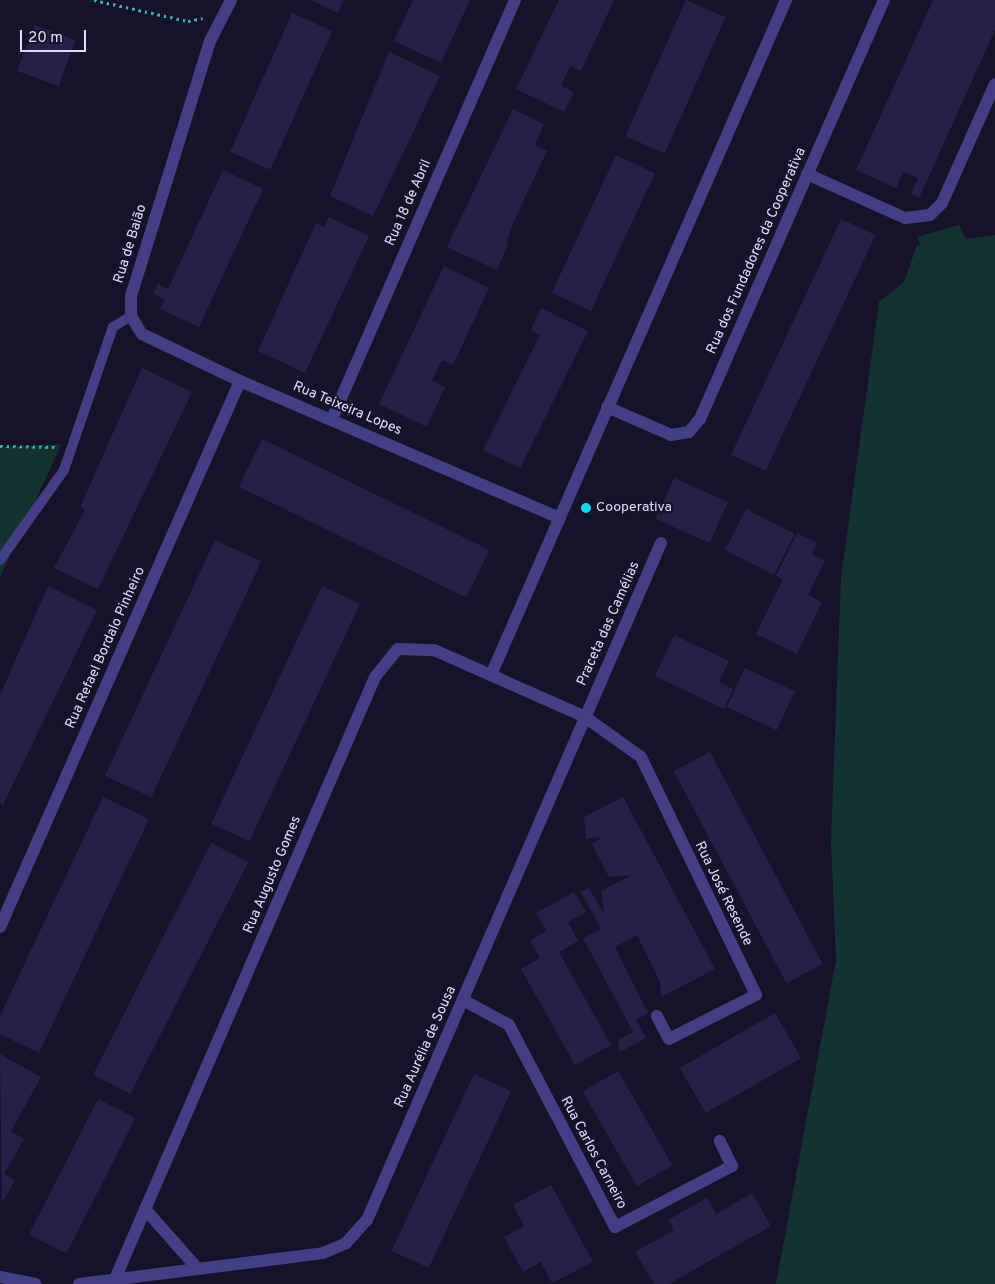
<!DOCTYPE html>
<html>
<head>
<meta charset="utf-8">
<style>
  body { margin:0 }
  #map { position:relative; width:995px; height:1284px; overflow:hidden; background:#161229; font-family:Overpass,sans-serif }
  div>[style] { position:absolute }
  .green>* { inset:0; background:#153232 }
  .building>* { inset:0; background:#281f49; transform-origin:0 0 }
  .path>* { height:3px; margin-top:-1.5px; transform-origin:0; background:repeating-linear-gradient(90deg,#37b5b1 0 2.5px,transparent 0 6.5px) }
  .service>* { height:10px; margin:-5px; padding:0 5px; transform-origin:5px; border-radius:5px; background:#443f85 }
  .minor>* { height:12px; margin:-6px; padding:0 6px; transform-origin:6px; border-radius:6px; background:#443f85 }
  .dots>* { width:14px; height:14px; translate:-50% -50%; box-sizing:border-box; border:2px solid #161229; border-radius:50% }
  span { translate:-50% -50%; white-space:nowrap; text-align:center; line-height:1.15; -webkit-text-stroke:4.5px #161229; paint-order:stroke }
  .street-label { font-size:14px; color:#e0dbfd }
  .poi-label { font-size:14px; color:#e0dbfd }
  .left { translate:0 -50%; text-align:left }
  .scale { position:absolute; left:20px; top:30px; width:66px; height:22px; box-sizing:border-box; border:2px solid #e0dbfd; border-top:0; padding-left:6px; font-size:15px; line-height:18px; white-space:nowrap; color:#e0dbfd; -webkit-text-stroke:4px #161229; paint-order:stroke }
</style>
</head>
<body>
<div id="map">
  <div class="green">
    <i style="clip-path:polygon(959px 225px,966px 239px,995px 235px,995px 1284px,776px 1284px,836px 960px,831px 841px,841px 578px,879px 302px,904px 282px,917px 245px,921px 245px,917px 237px)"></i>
    <i style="clip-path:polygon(60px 444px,58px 452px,0 577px,0 447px)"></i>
  </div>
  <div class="building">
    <i style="clip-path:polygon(311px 0,344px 0,338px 13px)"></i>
    <i style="clip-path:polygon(413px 0,470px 0,441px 63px,394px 41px)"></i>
    <i style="clip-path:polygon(559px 0,614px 0,581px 71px,570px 66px,561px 86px,574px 92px,564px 112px,516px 89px)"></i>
    <i style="left:686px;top:0;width:43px;height:149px;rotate:24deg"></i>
    <i style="clip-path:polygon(933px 0,995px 0,995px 30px,919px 198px,911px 194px,918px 178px,903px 172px,896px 188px,856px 170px)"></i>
    <i style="left:292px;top:13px;width:44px;height:152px;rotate:24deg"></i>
    <i style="left:34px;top:25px;width:44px;height:49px;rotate:20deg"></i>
    <i style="clip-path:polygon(389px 52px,440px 76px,373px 216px,330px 196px)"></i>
    <i style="clip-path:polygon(513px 109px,544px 124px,535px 145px,547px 151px,514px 221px,506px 243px,508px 245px,497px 270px,447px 247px)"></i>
    <i style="left:616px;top:155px;width:43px;height:152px;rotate:25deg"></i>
    <i style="clip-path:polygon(223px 170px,263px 189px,199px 327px,160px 309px,165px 299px,153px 294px,158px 284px,168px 289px)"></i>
    <i style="clip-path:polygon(329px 217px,369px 236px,305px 373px,258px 351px,316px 223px,324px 227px)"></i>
    <i style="left:841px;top:219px;width:38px;height:260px;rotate:25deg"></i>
    <i style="clip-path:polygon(444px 266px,489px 288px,453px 365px,442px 360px,432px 380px,445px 387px,427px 427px,379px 404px)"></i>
    <i style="clip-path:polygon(541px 308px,588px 331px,520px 468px,483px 450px,540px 335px,531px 330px)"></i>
    <i style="clip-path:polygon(142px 368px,192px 392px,98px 589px,54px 568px,85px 510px,80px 507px)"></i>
    <i style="left:262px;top:439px;width:253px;height:53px;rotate:26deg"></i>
    <i style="left:674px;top:478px;width:59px;height:45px;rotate:24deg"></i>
    <i style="left:746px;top:509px;width:55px;height:46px;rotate:27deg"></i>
    <i style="clip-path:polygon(797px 533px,817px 543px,812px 554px,825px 561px,808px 595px,822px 602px,797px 654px,756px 634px,783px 579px,776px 576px)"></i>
    <i style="left:215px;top:540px;width:51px;height:260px;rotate:25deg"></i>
    <i style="clip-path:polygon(48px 586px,97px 610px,3px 805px,0 803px,0 695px)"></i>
    <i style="left:322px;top:586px;width:42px;height:262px;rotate:25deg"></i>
    <i style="clip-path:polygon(674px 635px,729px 661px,719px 682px,733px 689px,724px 709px,655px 676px)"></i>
    <i style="left:745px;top:668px;width:55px;height:43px;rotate:25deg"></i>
    <i style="left:710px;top:752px;width:240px;height:41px;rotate:62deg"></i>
    <i style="clip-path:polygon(103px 797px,149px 819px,39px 1053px,0 1034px,0 1016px)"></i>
    <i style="clip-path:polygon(623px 797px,715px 969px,661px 997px,660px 982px,637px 935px,615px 947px,648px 1013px,636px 1020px,646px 1038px,620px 1052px,618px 1040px,633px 1032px,583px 938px,601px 929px,581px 892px,589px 888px,604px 914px,601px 891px,632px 875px,609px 877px,592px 844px,603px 837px,586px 839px,584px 817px)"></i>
    <i style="left:211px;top:843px;width:42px;height:260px;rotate:27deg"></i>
    <i style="clip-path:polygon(574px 892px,586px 912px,568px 922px,578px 941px,559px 952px,611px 1045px,575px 1065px,521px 969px,540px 958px,530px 941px,546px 931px,536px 913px)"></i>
    <i style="left:775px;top:1013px;width:52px;height:110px;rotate:60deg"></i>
    <i style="clip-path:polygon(0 1054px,41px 1077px,11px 1131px,24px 1139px,4px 1174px,15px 1180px,2px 1203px)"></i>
    <i style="left:618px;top:1071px;width:109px;height:41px;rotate:60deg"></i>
    <i style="left:474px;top:1074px;width:41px;height:195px;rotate:25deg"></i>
    <i style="left:98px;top:1099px;width:42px;height:152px;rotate:27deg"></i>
    <i style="clip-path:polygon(551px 1185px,593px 1262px,552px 1283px,541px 1262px,523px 1272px,504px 1237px,524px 1226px,513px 1205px)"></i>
    <i style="clip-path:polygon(752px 1193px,771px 1226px,669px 1284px,654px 1284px,635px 1252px,674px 1230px,668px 1220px,707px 1198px,716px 1214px)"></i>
  </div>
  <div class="path">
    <i style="left:94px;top:0;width:96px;rotate:12.6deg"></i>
    <i style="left:188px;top:21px;width:15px;rotate:-11deg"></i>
    <i style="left:0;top:446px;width:56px;rotate:1deg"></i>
  </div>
  <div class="service">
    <i style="left:0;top:560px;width:110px;rotate:-54.6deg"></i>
    <i style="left:64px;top:470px;width:151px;rotate:-71.1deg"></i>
    <i style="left:113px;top:327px;width:21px;rotate:-31deg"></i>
  </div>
  <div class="minor">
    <i style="left:231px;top:0;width:46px;rotate:117.1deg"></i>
    <i style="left:210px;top:41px;width:267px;rotate:107.2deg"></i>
    <i style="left:131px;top:296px;width:20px;rotate:90deg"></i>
    <i style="left:131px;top:316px;width:21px;rotate:59deg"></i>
    <i style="left:142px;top:334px;width:109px;rotate:25.6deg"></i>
    <i style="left:240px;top:381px;width:348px;rotate:23.2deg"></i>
    <i style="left:807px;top:174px;width:107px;rotate:24.2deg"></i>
    <i style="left:905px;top:218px;width:25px;rotate:-7deg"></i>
    <i style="left:930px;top:215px;width:17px;rotate:-45deg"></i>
    <i style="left:942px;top:203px;width:130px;rotate:-66deg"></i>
    <i style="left:607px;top:407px;width:70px;rotate:23.6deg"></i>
    <i style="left:671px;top:435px;width:18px;rotate:-9deg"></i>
    <i style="left:689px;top:432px;width:17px;rotate:-50deg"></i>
    <i style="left:700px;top:419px;width:458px;rotate:-66.3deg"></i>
    <i style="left:332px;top:419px;width:457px;rotate:-66.4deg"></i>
    <i style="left:491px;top:675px;width:737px;rotate:-66.39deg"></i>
    <i style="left:0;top:927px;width:596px;rotate:-66.27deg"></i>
    <i style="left:463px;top:1000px;width:52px;rotate:28.5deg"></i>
    <i style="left:509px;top:1025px;width:228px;rotate:62.3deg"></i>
    <i style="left:615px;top:1227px;width:132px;rotate:-27.5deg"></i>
    <i style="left:732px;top:1166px;width:28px;rotate:-116deg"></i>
    <i style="left:145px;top:1209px;width:79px;rotate:48.6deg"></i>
    <i style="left:0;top:1277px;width:36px;rotate:11deg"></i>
    <i style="left:115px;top:1279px;width:656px;rotate:-66.64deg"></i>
    <i style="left:375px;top:677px;width:36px;rotate:-51deg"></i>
    <i style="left:398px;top:649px;width:36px;rotate:2deg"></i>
    <i style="left:434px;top:650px;width:165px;rotate:23.9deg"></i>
    <i style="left:585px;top:717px;width:69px;rotate:35.5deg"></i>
    <i style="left:641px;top:757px;width:264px;rotate:64.2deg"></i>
    <i style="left:756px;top:995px;width:97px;rotate:153.2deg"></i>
    <i style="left:669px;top:1039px;width:26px;rotate:-118deg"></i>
    <i style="left:79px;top:1284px;width:246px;rotate:-7.2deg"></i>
    <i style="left:323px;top:1253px;width:25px;rotate:-23deg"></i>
    <i style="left:346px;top:1243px;width:31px;rotate:-48deg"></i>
    <i style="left:367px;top:1220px;width:738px;rotate:-66.53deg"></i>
  </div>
  <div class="dots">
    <i style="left:586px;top:508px;background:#12d6f3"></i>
  </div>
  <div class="street-label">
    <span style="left:409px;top:203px;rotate:-66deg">Rua 18 de Abril</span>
    <span style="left:131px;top:244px;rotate:-73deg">Rua de Baião</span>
    <span style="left:757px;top:251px;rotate:-66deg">Rua dos Fundadores da Cooperativa</span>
    <span style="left:347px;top:409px;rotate:23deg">Rua Teixeira Lopes</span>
    <span style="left:609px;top:624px;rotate:-66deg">Praceta das Camélias</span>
    <span style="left:106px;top:648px;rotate:-66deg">Rua Refael Bordalo Pinheiro</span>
    <span style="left:273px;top:875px;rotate:-67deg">Rua Augusto Gomes</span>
    <span style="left:723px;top:894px;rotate:64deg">Rua José Resende</span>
    <span style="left:426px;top:1047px;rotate:-66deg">Rua Aurélia de Sousa</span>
    <span style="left:593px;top:1153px;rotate:62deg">Rua Carlos Carneiro</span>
  </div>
  <div class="poi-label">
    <span class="left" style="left:596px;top:508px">Cooperativa</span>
  </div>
  <div class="scale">20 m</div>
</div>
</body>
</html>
